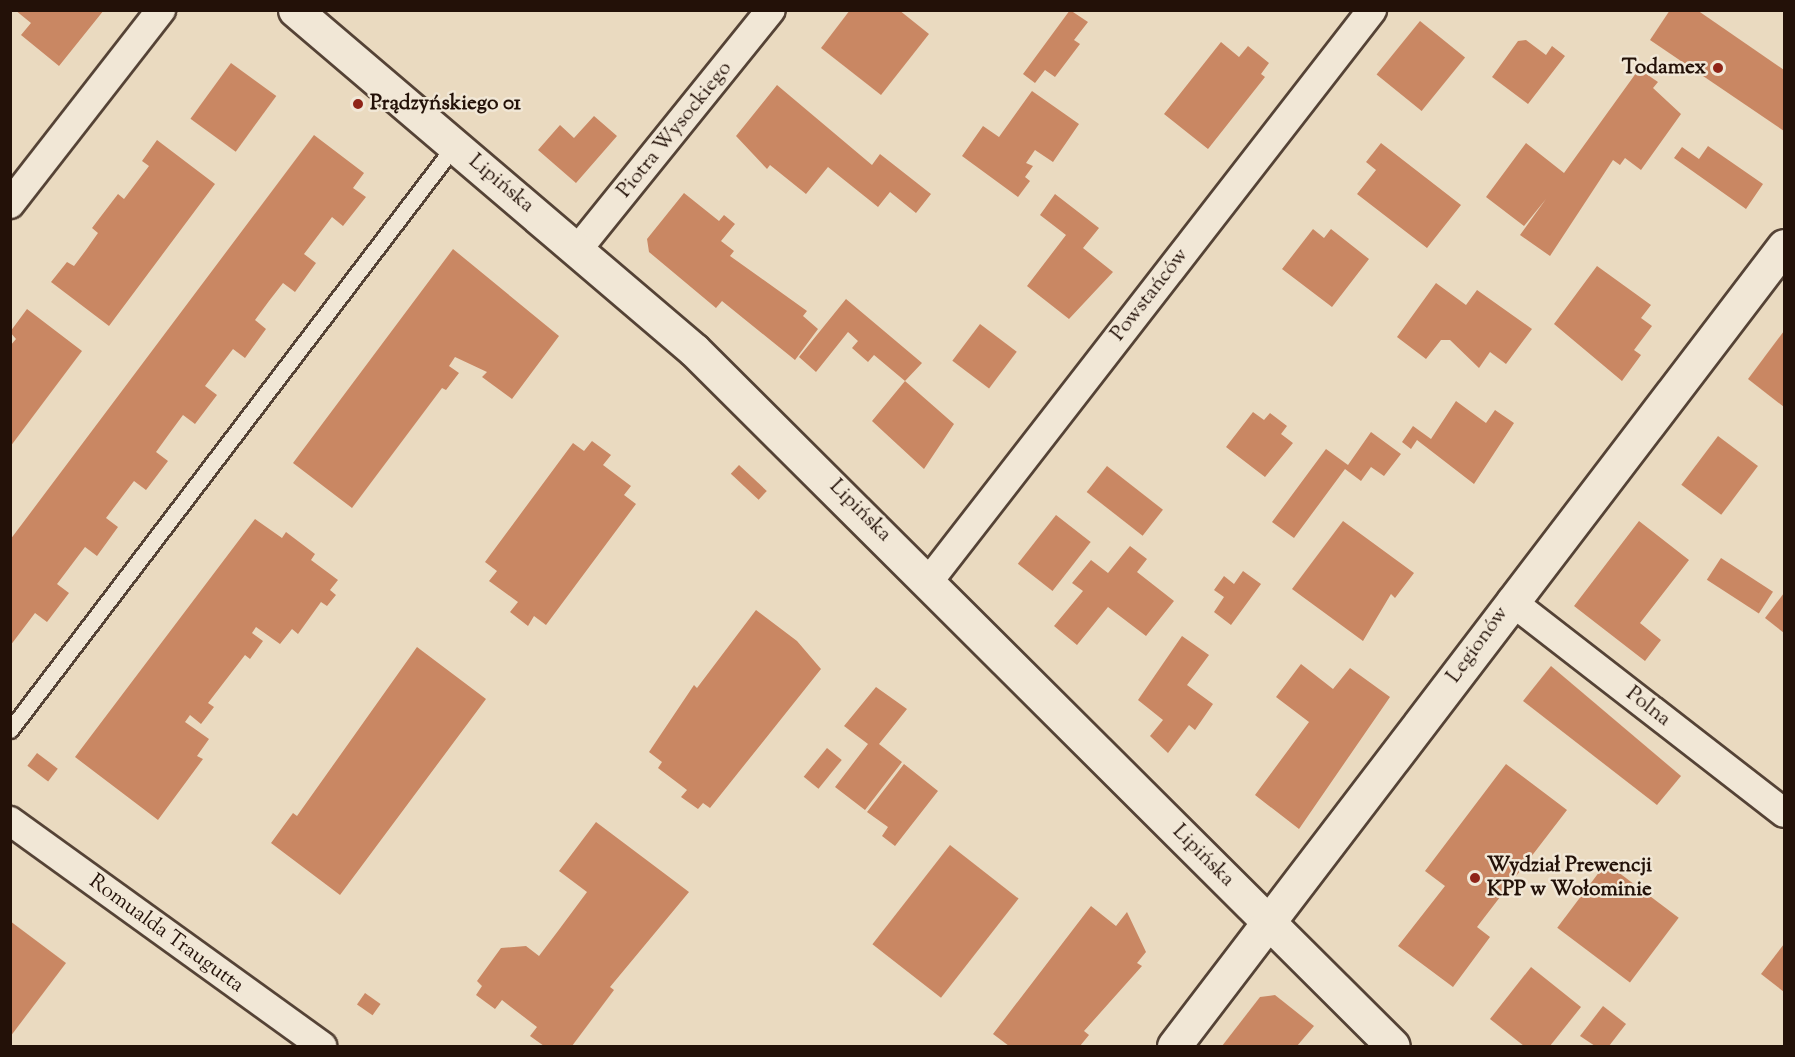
<!DOCTYPE html>
<html>
<head>
<meta charset="utf-8">
<style>
  body { margin:0 }
  #map { position:relative; width:1795px; height:1057px; overflow:hidden; background:#eadac0; font-family:"Sorts Mill Goudy",serif }
  div>[style] { position:absolute }
  .building>* { inset:0; background:#c98763; transform-origin:0 0 }
  .roads { filter:drop-shadow(2px 0 #554336) drop-shadow(-2px 0 #554336) drop-shadow(0 2px #554336) drop-shadow(0 -2px #554336) }
  .lane>* { height:15px; margin:-7.5px; padding:0 7.5px; transform-origin:7.5px; border-radius:7.5px; background:#f1e7d6 }
  .street>* { height:28px; margin:-14px; padding:0 14px; transform-origin:14px; border-radius:14px; background:#f1e7d6 }
  .secondary>* { height:33px; margin:-16.5px; padding:0 16.5px; transform-origin:16.5px; border-radius:16.5px; background:#f1e7d6 }
  .dots>* { width:16px; height:16px; translate:-50% -50%; box-sizing:border-box; border:3px solid #f1e7d6; border-radius:50% }
  span { translate:-50% -50%; white-space:nowrap; text-align:center; line-height:1.15; -webkit-text-stroke:5px #f1e7d6; paint-order:stroke }
  .poi-label { font-size:21px; color:#231108; font-weight:700 }
  .right { translate:-100% -50%; text-align:right }
  .left { translate:0 -50%; text-align:left }
  .street-label { font-size:21px; color:#231108 }
  .frame { position:absolute; inset:0; border:12px solid #231108; pointer-events:none }
</style>
</head>
<body>
<div id="map">
  <div class="building">
    <i style="clip-path:polygon(15px 10px,104px 10px,59px 66px,21px 35px,31px 23px)"></i>
    <i style="clip-path:polygon(850px 10px,899px 10px,929px 34px,881px 95px,821px 48px)"></i>
    <i style="clip-path:polygon(1070px 10px,1088px 22px,1074px 40px,1080px 44px,1055px 77px,1045px 70px,1035px 83px,1023px 74px)"></i>
    <i style="clip-path:polygon(1670px 10px,1697px 10px,1784px 70px,1784px 131px,1650px 40px)"></i>
    <i style="left:1420px;top:21px;width:58px;height:69px;rotate:39deg"></i>
    <i style="clip-path:polygon(1518px 41px,1526px 40px,1546px 55px,1552px 46px,1565px 56px,1528px 104px,1492px 77px)"></i>
    <i style="clip-path:polygon(1221px 42px,1239px 57px,1248px 46px,1269px 63px,1261px 74px,1265px 77px,1208px 149px,1164px 114px)"></i>
    <i style="left:231px;top:63px;width:56px;height:69px;rotate:36deg"></i>
    <i style="clip-path:polygon(1639px 69px,1658px 82px,1653px 88px,1681px 114px,1641px 170px,1625px 158px,1620px 165px,1613px 160px,1550px 256px,1520px 235px,1546px 199px,1524px 226px,1486px 197px,1526px 143px,1564px 173px)"></i>
    <i style="clip-path:polygon(777px 85px,872px 165px,880px 154px,931px 194px,916px 213px,890px 192px,878px 207px,828px 167px,806px 194px,770px 165px,767px 169px,736px 136px)"></i>
    <i style="clip-path:polygon(1032px 91px,1079px 124px,1053px 162px,1035px 150px,1026px 163px,1033px 166px,1025px 177px,1030px 181px,1018px 197px,962px 156px,983px 126px,999px 137px)"></i>
    <i style="clip-path:polygon(594px 116px,617px 136px,576px 183px,538px 150px,560px 125px,574px 138px)"></i>
    <i style="clip-path:polygon(314px 135px,364px 173px,353px 188px,366px 197px,343px 226px,332px 217px,304px 254px,316px 263px,295px 292px,283px 283px,269px 301px,255px 320px,266px 329px,245px 358px,233px 349px,205px 386px,217px 395px,195px 424px,183px 415px,169px 434px,156px 452px,168px 461px,146px 490px,134px 481px,106px 518px,118px 527px,97px 556px,85px 547px,57px 584px,69px 593px,47px 622px,35px 613px,10px 646px,10px 540px)"></i>
    <i style="clip-path:polygon(157px 140px,215px 184px,109px 326px,51px 282px,67px 262px,74px 266px,86px 250px,98px 233px,92px 228px,118px 194px,124px 199px,149px 166px,142px 161px)"></i>
    <i style="clip-path:polygon(1381px 143px,1461px 205px,1427px 248px,1357px 194px,1376px 170px,1366px 162px)"></i>
    <i style="clip-path:polygon(1708px 146px,1763px 184px,1746px 209px,1674px 158px,1682px 147px,1699px 159px)"></i>
    <i style="clip-path:polygon(684px 193px,719px 221px,724px 215px,735px 224px,721px 241px,734px 251px,730px 256px,807px 311px,803px 316px,818px 329px,795px 360px,722px 301px,716px 308px,649px 252px,647px 239px)"></i>
    <i style="clip-path:polygon(1055px 194px,1099px 228px,1083px 248px,1113px 272px,1069px 319px,1027px 286px,1066px 235px,1040px 215px)"></i>
    <i style="clip-path:polygon(1313px 229px,1324px 238px,1331px 229px,1369px 259px,1332px 307px,1282px 269px)"></i>
    <i style="clip-path:polygon(453px 249px,559px 336px,512px 399px,482px 377px,487px 372px,455px 357px,449px 366px,459px 373px,446px 390px,442px 388px,352px 508px,293px 463px)"></i>
    <i style="clip-path:polygon(1597px 266px,1651px 305px,1641px 318px,1652px 326px,1634px 350px,1641px 355px,1622px 381px,1554px 324px)"></i>
    <i style="clip-path:polygon(1436px 283px,1466px 305px,1477px 290px,1532px 329px,1506px 364px,1490px 352px,1479px 368px,1450px 340px,1441px 340px,1426px 359px,1397px 337px)"></i>
    <i style="clip-path:polygon(846px 299px,922px 363px,905px 381px,954px 424px,924px 469px,872px 421px,905px 381px,874px 355px,868px 362px,852px 348px,858px 341px,848px 332px,816px 372px,799px 357px)"></i>
    <i style="clip-path:polygon(27px 309px,82px 351px,10px 447px,10px 346px,16px 339px,10px 332px)"></i>
    <i style="left:980px;top:324px;width:46px;height:46px;rotate:37deg"></i>
    <i style="clip-path:polygon(1784px 331px,1784px 407px,1748px 379px)"></i>
    <i style="clip-path:polygon(1456px 401px,1486px 423px,1495px 410px,1514px 423px,1474px 484px,1417px 440px,1411px 449px,1402px 442px,1413px 426px,1431px 439px)"></i>
    <i style="clip-path:polygon(1253px 412px,1264px 420px,1270px 413px,1287px 426px,1281px 434px,1293px 443px,1265px 477px,1226px 447px)"></i>
    <i style="clip-path:polygon(1371px 432px,1401px 454px,1384px 476px,1371px 467px,1361px 481px,1345px 469px,1294px 538px,1272px 522px,1326px 449px,1348px 465px)"></i>
    <i style="left:1718px;top:436px;width:50px;height:61px;rotate:37deg"></i>
    <i style="clip-path:polygon(592px 441px,611px 455px,603px 465px,631px 486px,624px 495px,636px 504px,546px 625px,534px 616px,528px 626px,510px 612px,518px 602px,489px 581px,497px 571px,485px 562px,573px 443px,584px 451px)"></i>
    <i style="left:739px;top:465px;width:38px;height:12px;rotate:43deg"></i>
    <i style="left:1107px;top:466px;width:71px;height:33px;rotate:38deg"></i>
    <i style="left:1056px;top:515px;width:44px;height:62px;rotate:38deg"></i>
    <i style="clip-path:polygon(255px 519px,282px 538px,286px 532px,315px 554px,311px 560px,338px 580px,330px 590px,336px 595px,327px 606px,321px 602px,298px 634px,292px 629px,280px 644px,256px 627px,252px 633px,263px 641px,250px 659px,245px 655px,208px 703px,214px 707px,201px 724px,190px 715px,185px 722px,209px 739px,197px 756px,203px 759px,158px 820px,75px 757px)"></i>
    <i style="clip-path:polygon(1343px 521px,1414px 573px,1395px 598px,1391px 594px,1363px 641px,1292px 589px)"></i>
    <i style="clip-path:polygon(1639px 521px,1689px 560px,1640px 623px,1661px 640px,1645px 661px,1574px 606px)"></i>
    <i style="clip-path:polygon(1130px 546px,1147px 559px,1137px 572px,1174px 601px,1146px 636px,1108px 607px,1077px 645px,1054px 626px,1083px 591px,1072px 583px,1091px 560px,1108px 573px)"></i>
    <i style="left:1721px;top:558px;width:62px;height:26px;rotate:33deg"></i>
    <i style="clip-path:polygon(1243px 571px,1261px 584px,1231px 625px,1214px 612px,1224px 597px,1214px 590px,1224px 576px,1234px 584px)"></i>
    <i style="clip-path:polygon(1784px 593px,1784px 633px,1765px 618px)"></i>
    <i style="clip-path:polygon(756px 610px,797px 641px,821px 669px,710px 808px,703px 803px,698px 809px,681px 797px,687px 790px,658px 768px,662px 762px,649px 752px,694px 685px,697px 688px)"></i>
    <i style="clip-path:polygon(1182px 636px,1209px 655px,1187px 685px,1213px 704px,1195px 730px,1189px 725px,1168px 753px,1150px 736px,1163px 720px,1138px 700px)"></i>
    <i style="clip-path:polygon(417px 647px,486px 699px,340px 895px,271px 843px,293px 813px,297px 816px)"></i>
    <i style="clip-path:polygon(1301px 664px,1333px 689px,1350px 668px,1390px 697px,1299px 829px,1255px 795px,1309px 722px,1276px 697px)"></i>
    <i style="clip-path:polygon(1551px 666px,1681px 776px,1657px 805px,1523px 701px)"></i>
    <i style="clip-path:polygon(876px 687px,907px 709px,879px 744px,902px 762px,865px 810px,835px 787px,868px 744px,844px 726px)"></i>
    <i style="left:827px;top:748px;width:19px;height:37px;rotate:39deg"></i>
    <i style="left:37px;top:753px;width:26px;height:16px;rotate:37deg"></i>
    <i style="clip-path:polygon(904px 764px,938px 791px,895px 846px,882px 836px,888px 827px,867px 812px)"></i>
    <i style="clip-path:polygon(1506px 764px,1567px 810px,1477px 927px,1490px 937px,1453px 987px,1398px 946px,1445px 886px,1425px 871px)"></i>
    <i style="clip-path:polygon(596px 822px,689px 892px,610px 987px,614px 990px,572px 1046px,544px 1046px,530px 1036px,537px 1027px,502px 1000px,495px 1009px,476px 995px,482px 986px,477px 981px,501px 948px,526px 946px,539px 956px,558px 931px,587px 892px,559px 871px)"></i>
    <i style="left:950px;top:845px;width:87px;height:126px;rotate:38deg"></i>
    <i style="left:1606px;top:863px;width:91px;height:81px;rotate:37deg"></i>
    <i style="clip-path:polygon(1091px 906px,1116px 926px,1127px 912px,1146px 952px,1137px 963px,1142px 966px,1084px 1031px,1089px 1035px,1080px 1046px,1009px 1046px,993px 1034px)"></i>
    <i style="clip-path:polygon(10px 921px,66px 963px,10px 1037px)"></i>
    <i style="clip-path:polygon(1784px 944px,1784px 992px,1761px 974px)"></i>
    <i style="clip-path:polygon(1531px 967px,1581px 1007px,1550px 1046px,1524px 1046px,1490px 1019px)"></i>
    <i style="left:365px;top:993px;width:19px;height:14px;rotate:35deg"></i>
    <i style="clip-path:polygon(1275px 995px,1314px 1026px,1297px 1046px,1222px 1046px,1260px 997px)"></i>
    <i style="clip-path:polygon(1603px 1006px,1626px 1024px,1609px 1046px,1595px 1046px,1580px 1036px)"></i>
  </div>
  <div class="roads">
    <div class="lane">
      <i style="left:10px;top:730px;width:735px;rotate:-52.74deg"></i>
    </div>
    <div class="street">
      <i style="left:10px;top:204px;width:246px;rotate:-52.1deg"></i>
      <i style="left:578px;top:249px;width:307px;rotate:-51.1deg"></i>
      <i style="left:929px;top:581px;width:723px;rotate:-52.19deg"></i>
      <i style="left:1511px;top:601px;width:346px;rotate:37.8deg"></i>
      <i style="left:10px;top:821px;width:385px;rotate:35.8deg"></i>
    </div>
    <div class="secondary">
      <i style="left:295px;top:10px;width:524px;rotate:40.44deg"></i>
      <i style="left:694px;top:350px;width:986px;rotate:44.88deg"></i>
      <i style="left:1174px;top:1046px;width:1006px;rotate:-52.67deg"></i>
    </div>
  </div>
  <div class="dots">
    <i style="left:1718px;top:68px;background:#8f2418"></i>
    <i style="left:358px;top:104px;background:#8f2418"></i>
    <i style="left:1475px;top:878px;background:#8f2418"></i>
  </div>
  <div class="poi-label">
    <span class="right" style="left:1706px;top:68px">Todamex</span>
    <span class="left" style="left:370px;top:104px">Prądzyńskiego 01</span>
    <span class="left" style="left:1487px;top:878px">Wydział Prewencji<br>KPP w Wołominie</span>
  </div>
  <div class="street-label">
    <span style="left:675px;top:130px;rotate:-51deg">Piotra Wysockiego</span>
    <span style="left:501px;top:184px;rotate:40deg">Lipińska</span>
    <span style="left:1150px;top:295px;rotate:-52deg">Powstańców</span>
    <span style="left:860px;top:511px;rotate:45deg">Lipińska</span>
    <span style="left:1478px;top:645px;rotate:-54deg">Legionów</span>
    <span style="left:1648px;top:707px;rotate:38deg">Polna</span>
    <span style="left:1203px;top:856px;rotate:45deg">Lipińska</span>
    <span style="left:166px;top:934px;rotate:36deg">Romualda Traugutta</span>
  </div>
  <div class="frame"></div>
</div>
</body>
</html>
